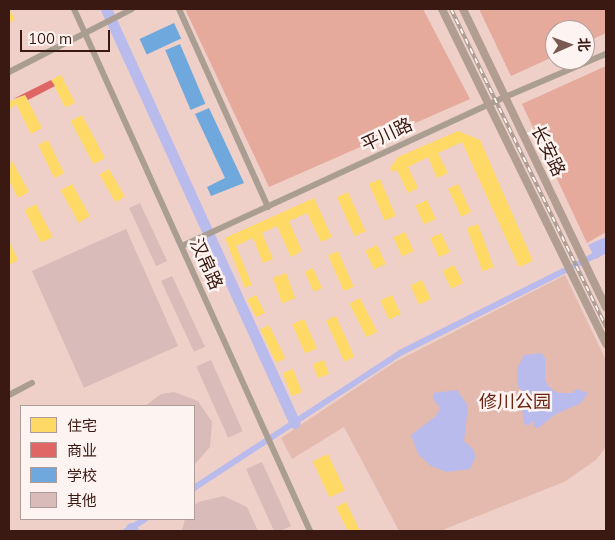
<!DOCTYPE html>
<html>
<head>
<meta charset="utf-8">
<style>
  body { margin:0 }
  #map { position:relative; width:615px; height:540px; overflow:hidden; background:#eed0c8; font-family:Mulish,"Noto Sans SC",sans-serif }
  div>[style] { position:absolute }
  .green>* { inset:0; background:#e4baaf }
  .forest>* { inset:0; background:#e5aa9b }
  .water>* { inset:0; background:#b9bbec }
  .homes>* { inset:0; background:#ffd966; transform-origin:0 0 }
  .shops>* { inset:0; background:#e06666 }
  .schools>* { inset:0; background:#6fa8dc; transform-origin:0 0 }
  .canal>* { height:6px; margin:-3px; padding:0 3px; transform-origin:3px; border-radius:3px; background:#b9bbec }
  .river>* { height:11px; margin:-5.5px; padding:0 5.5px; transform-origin:5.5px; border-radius:5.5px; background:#b9bbec }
  .building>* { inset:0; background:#d9bbb9; transform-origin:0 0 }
  .minor>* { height:6px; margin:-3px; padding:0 3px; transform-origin:3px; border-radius:3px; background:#aa9d92 }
  .major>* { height:8px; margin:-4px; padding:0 4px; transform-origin:4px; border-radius:4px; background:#b19d92 }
  .rail>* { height:4px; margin-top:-2px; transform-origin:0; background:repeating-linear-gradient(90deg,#fdf4f1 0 5.5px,#aa9a92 0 11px); box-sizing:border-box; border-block:1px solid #aa9a92 }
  span { translate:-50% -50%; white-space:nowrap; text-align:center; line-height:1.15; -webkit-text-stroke:5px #fdf4f1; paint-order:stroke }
  .street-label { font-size:18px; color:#3a1912 }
  .park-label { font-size:18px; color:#6c2211 }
  .frame { position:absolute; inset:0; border:10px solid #3a1912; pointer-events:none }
  .legend { position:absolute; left:20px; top:405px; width:175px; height:115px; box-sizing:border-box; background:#fdf4f1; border:1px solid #af9c98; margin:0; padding:6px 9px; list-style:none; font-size:15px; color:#3a1912 }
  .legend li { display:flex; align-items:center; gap:10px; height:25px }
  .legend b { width:25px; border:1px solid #af9c98 }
  .north { position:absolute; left:545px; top:20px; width:50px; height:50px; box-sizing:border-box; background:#fdf4f1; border:1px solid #af9c98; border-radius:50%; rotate:88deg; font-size:14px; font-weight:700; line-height:20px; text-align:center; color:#3a1912 }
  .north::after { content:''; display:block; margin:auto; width:18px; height:22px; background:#795952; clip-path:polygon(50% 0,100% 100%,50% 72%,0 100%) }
  .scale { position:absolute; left:20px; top:30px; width:90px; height:22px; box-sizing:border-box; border:2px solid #3a1912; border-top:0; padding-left:6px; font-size:15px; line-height:18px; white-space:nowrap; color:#3a1912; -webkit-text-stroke:4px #fdf4f1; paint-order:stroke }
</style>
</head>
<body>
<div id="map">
  <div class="green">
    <i style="clip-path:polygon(565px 275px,606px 360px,606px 447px,596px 460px,564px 482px,440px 531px,399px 531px,344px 427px,292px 459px,281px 438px,395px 362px)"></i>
  </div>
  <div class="forest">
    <i style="clip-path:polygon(185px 9px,423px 9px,470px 99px,269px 187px)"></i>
    <i style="clip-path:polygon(479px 9px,606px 9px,606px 33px,585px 43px,585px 30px,555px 30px,555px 56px,511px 76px)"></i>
    <i style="clip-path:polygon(606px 66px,606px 232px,587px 243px,522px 104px)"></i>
  </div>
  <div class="water">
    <i style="clip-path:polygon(606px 237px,606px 253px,596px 259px,588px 245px)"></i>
    <i style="clip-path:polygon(541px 353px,545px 358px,545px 380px,550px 388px,558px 393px,572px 393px,577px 389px,588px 393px,581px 403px,556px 414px,538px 428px,535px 428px,533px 421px,528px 426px,524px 423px,521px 402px,525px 396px,518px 386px,517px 369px,524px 355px)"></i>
    <i style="clip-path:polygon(457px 390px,468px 406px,464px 441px,474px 450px,475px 458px,470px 469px,447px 472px,431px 466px,418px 454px,411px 435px,436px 416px,440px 408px,433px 399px,433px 393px)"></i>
  </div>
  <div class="homes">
    <i style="clip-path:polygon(9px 9px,15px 19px,9px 23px)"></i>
    <i style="left:61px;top:75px;width:31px;height:11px;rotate:63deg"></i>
    <i style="clip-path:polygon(25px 95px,42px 128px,31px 134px,16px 104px,9px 110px,9px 102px)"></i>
    <i style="left:82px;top:115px;width:49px;height:13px;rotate:62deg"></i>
    <i style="clip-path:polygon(458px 131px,480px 140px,533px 261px,519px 267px,462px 142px,438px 153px,448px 173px,437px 178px,428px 157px,408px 167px,418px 188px,408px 193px,397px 170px,392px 172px,390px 168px,398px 157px)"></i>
    <i style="left:48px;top:140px;width:37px;height:11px;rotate:64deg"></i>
    <i style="clip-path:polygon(11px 159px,29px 192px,18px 198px,9px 180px)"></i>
    <i style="left:109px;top:169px;width:32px;height:11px;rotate:60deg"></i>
    <i style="left:380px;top:179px;width:40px;height:12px;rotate:67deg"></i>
    <i style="left:72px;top:184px;width:37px;height:13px;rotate:61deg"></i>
    <i style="left:458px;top:184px;width:31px;height:11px;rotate:65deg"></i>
    <i style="left:348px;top:192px;width:43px;height:12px;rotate:66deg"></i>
    <i style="clip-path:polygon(314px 198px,332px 237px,321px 242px,307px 213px,289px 221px,302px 251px,291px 257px,277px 226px,262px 233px,273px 259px,263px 263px,253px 238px,236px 246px,252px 285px,245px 288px,225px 238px)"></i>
    <i style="left:427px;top:200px;width:21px;height:13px;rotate:65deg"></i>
    <i style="left:36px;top:204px;width:37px;height:13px;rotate:63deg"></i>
    <i style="left:478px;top:224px;width:46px;height:12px;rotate:70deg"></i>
    <i style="left:405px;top:232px;width:21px;height:13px;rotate:65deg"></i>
    <i style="left:441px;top:233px;width:21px;height:12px;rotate:65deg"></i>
    <i style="clip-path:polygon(9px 241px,18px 260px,9px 265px)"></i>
    <i style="left:377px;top:245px;width:21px;height:13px;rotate:65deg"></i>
    <i style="left:338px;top:251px;width:39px;height:11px;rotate:66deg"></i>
    <i style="left:454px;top:265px;width:20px;height:13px;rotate:63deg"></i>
    <i style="left:313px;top:268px;width:22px;height:9px;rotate:66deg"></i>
    <i style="left:286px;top:273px;width:27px;height:14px;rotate:70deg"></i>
    <i style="left:422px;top:280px;width:21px;height:13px;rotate:65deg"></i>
    <i style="left:256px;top:295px;width:20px;height:10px;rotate:63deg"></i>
    <i style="left:392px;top:295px;width:21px;height:13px;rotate:65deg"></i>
    <i style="left:360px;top:298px;width:38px;height:12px;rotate:63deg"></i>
    <i style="left:336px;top:316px;width:45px;height:11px;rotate:66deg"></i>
    <i style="left:304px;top:319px;width:32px;height:13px;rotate:66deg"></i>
    <i style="left:269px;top:325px;width:37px;height:10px;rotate:64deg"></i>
    <i style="left:324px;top:360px;width:15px;height:12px;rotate:70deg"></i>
    <i style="left:293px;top:369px;width:25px;height:11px;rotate:69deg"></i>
    <i style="left:328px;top:454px;width:40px;height:17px;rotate:65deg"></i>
    <i style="clip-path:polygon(346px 502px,360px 531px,348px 531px,336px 507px)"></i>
  </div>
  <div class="shops">
    <i style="clip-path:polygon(51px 80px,55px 86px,28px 100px,25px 95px,13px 99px)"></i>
  </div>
  <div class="schools">
    <i style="left:174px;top:23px;width:17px;height:38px;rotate:65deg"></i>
    <i style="left:180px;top:44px;width:65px;height:16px;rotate:67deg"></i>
    <i style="clip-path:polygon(209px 108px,244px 183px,211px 196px,207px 187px,225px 178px,195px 114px)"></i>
  </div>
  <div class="canal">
    <i style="left:194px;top:488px;width:246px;rotate:-33.2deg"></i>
    <i style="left:400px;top:353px;width:230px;rotate:-26.6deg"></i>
    <i style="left:126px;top:531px;width:22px;rotate:-32deg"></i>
  </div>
  <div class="river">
    <i style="left:106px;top:9px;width:455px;rotate:65.5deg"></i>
    <i style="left:131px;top:528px;width:4px;rotate:56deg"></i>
  </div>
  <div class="building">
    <i style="left:140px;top:203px;width:64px;height:12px;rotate:65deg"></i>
    <i style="left:126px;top:229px;width:128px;height:103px;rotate:66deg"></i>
    <i style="left:172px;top:276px;width:78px;height:12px;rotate:65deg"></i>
    <i style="left:211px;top:360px;width:78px;height:16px;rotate:66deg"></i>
    <i style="clip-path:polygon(174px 392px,198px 401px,212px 422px,210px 447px,194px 465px,194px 406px,145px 406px,161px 394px)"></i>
    <i style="clip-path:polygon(262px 462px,291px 526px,280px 531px,274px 531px,246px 469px)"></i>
    <i style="clip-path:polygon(224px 496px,247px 507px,258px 531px,182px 531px,185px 519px,194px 519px,194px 506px,198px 502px)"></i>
  </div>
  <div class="minor">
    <i style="left:74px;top:9px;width:573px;rotate:65.67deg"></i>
    <i style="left:179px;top:9px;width:217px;rotate:65.8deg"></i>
    <i style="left:9px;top:72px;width:138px;rotate:-27.1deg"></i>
    <i style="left:182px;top:246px;width:356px;rotate:-24.8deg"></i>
    <i style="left:505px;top:97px;width:110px;rotate:-23.1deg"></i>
    <i style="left:9px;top:395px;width:26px;rotate:-28deg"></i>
  </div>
  <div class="major">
    <i style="left:442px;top:9px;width:373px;rotate:63.9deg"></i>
    <i style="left:463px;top:9px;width:331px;rotate:64.4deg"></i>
  </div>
  <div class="rail">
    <i style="left:451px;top:9px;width:354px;rotate:64deg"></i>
  </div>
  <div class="street-label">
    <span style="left:387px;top:135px;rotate:-25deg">平川路</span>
    <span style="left:548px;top:151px;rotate:64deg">长安路</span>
    <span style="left:206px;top:264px;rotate:66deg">汉帛路</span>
  </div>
  <div class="park-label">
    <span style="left:515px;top:402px">修川公园</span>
  </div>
  <div class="frame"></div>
  <ul class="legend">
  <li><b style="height:14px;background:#ffd966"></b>住宅</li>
  <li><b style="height:14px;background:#e06666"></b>商业</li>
  <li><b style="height:14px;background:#6fa8dc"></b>学校</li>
  <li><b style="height:14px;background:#d9bbb9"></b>其他</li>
  </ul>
  <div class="north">北</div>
  <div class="scale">100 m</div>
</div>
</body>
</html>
